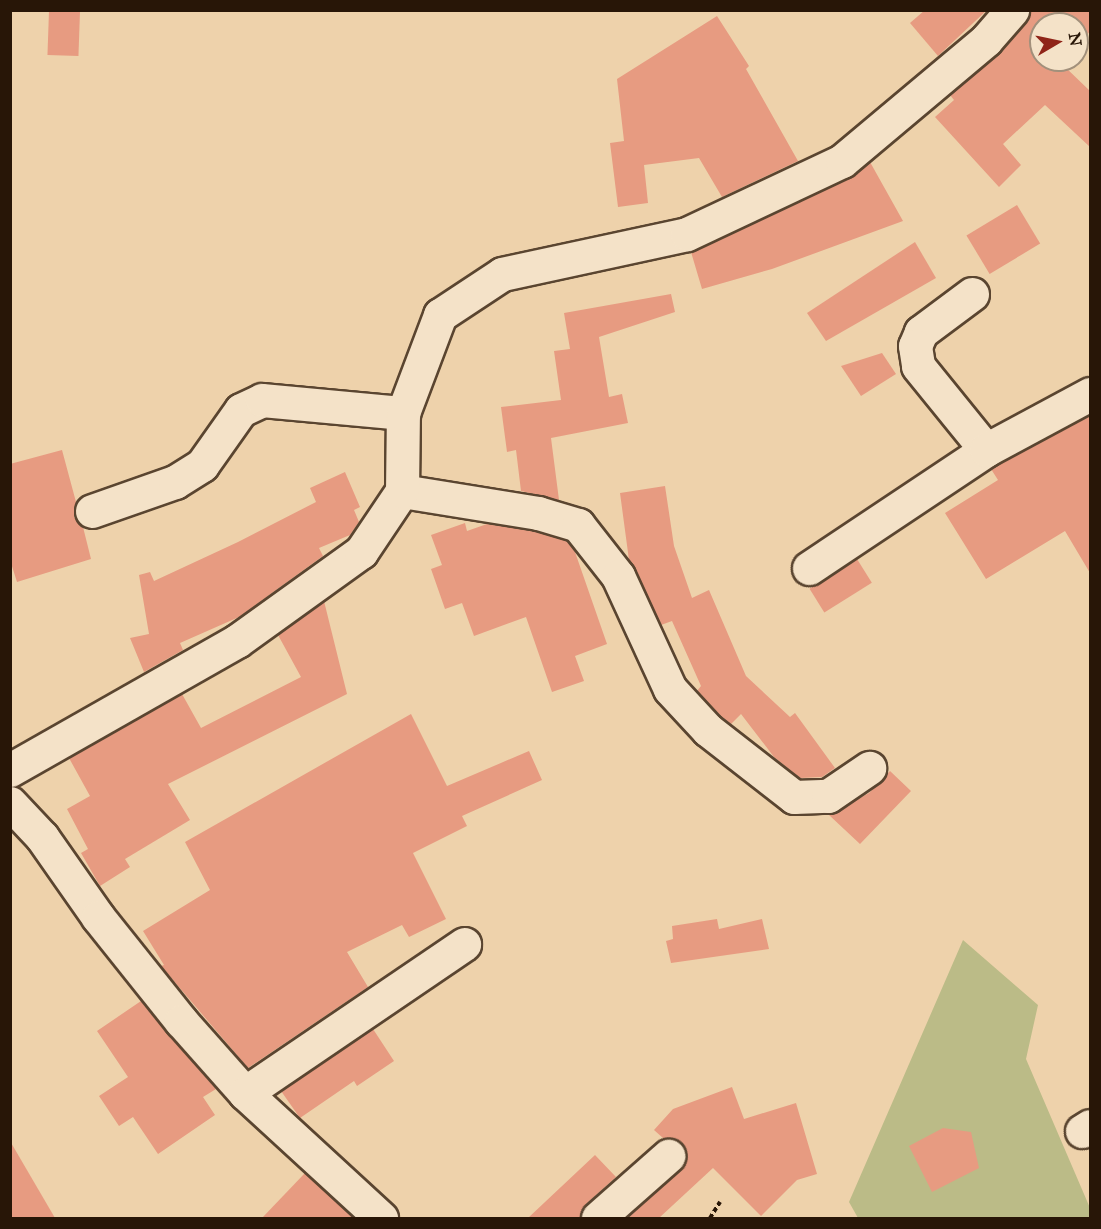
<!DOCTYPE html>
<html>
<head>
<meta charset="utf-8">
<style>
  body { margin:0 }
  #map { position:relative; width:1101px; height:1229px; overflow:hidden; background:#eed2ab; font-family:"IM FELL Great Primer",serif }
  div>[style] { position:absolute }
  .green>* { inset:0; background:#bbbb87 }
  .building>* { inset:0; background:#e79b81; transform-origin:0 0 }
  .path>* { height:4px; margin-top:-2px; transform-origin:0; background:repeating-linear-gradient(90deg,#281607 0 4.5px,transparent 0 7.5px) }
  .roads { filter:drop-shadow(2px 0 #5a4530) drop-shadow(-2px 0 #5a4530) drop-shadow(0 2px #5a4530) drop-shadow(0 -2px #5a4530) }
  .minor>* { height:33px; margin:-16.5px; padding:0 16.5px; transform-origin:16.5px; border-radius:16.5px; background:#f4e2c8 }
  span { translate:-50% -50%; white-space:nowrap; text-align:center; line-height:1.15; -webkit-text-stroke:4.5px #f4e2c8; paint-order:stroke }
  .frame { position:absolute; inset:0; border:12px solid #281607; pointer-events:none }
  .north { position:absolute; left:1029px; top:12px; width:60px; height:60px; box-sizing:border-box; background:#f4e2c8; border:2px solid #a2907b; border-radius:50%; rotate:81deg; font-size:16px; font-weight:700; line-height:24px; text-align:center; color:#281607 }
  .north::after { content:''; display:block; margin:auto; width:21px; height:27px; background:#8f2418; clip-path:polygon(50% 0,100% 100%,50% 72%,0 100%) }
</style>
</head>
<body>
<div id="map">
  <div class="green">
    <i style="clip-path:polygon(963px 940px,1038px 1005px,1026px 1059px,1090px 1208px,1090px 1218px,858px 1218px,849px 1202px)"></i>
  </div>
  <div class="building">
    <i style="clip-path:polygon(925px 10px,987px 10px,938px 56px,910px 23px)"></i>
    <i style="clip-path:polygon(1030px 10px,1090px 10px,1090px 31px,1077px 48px,1077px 24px,1041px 24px,1041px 60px,1067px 60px,1063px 65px,1090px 91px,1090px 147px,1045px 105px,1003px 144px,1021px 165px,999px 187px,935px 117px,954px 100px,950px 95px,1000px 52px,1026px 22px)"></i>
    <i style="left:49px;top:11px;width:31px;height:44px;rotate:2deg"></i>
    <i style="clip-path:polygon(717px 16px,749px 66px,746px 69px,798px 161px,722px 197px,699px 158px,644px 165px,648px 203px,618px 207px,610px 143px,624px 141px,617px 79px)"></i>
    <i style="clip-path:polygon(870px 162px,903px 221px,772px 269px,702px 289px,691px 252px,850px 178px)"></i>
    <i style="left:1017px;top:205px;width:45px;height:59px;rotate:59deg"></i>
    <i style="clip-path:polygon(915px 242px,936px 278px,826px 341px,807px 313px)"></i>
    <i style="clip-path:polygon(671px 294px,675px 312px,599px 337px,609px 397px,622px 394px,628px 423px,551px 438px,559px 500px,521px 491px,516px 450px,507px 452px,501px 407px,561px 400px,554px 351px,570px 349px,564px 313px)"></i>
    <i style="clip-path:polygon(882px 353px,896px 374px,861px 396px,841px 366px)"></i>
    <i style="clip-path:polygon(1090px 415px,1090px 573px,1065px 531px,986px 579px,945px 513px,998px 480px,991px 469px)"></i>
    <i style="clip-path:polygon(62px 450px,76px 502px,74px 517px,83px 527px,91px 559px,17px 582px,10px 560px,10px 464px)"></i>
    <i style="clip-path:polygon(345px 472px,360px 507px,354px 510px,359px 522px,350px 535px,319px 548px,323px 556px,239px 617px,180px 643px,183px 650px,144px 672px,130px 638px,149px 634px,139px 575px,150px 572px,154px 581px,238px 542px,316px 502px,310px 488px)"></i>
    <i style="clip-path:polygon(665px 486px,674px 546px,692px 598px,709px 590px,746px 676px,790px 717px,795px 713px,835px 768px,822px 777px,800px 778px,774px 757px,741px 714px,731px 724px,721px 716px,697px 691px,701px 686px,672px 621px,661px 625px,629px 560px,620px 493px)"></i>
    <i style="clip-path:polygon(465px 523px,467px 531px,487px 524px,534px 531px,567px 541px,575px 552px,607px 644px,575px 656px,584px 681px,552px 692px,526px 617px,474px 636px,462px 603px,445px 609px,431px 569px,442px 565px,431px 535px)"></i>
    <i style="left:857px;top:559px;width:28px;height:56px;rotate:58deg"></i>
    <i style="clip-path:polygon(324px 601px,347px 694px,168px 784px,190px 820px,125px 859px,130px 867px,100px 886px,81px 853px,88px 849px,67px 809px,90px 796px,69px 758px,182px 694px,201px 728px,301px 677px,278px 635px)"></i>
    <i style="clip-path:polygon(411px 714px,447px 786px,529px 751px,542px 780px,462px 816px,467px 826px,413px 853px,446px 919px,409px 937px,402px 925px,347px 952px,368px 987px,248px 1068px,161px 966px,164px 965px,143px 931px,210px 890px,185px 842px)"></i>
    <i style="clip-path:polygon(890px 771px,911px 791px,860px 844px,829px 815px,869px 793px)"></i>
    <i style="clip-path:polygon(717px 919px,719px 929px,762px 919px,769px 949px,671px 963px,666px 941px,673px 939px,672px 926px)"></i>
    <i style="clip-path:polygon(141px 1001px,216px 1089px,203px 1097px,215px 1115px,158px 1154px,133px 1117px,119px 1126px,99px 1096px,128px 1077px,97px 1031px)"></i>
    <i style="clip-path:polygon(373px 1029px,394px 1061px,357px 1086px,354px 1081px,300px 1118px,281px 1091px)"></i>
    <i style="clip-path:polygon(732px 1087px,744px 1119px,796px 1103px,817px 1174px,797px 1180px,761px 1216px,713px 1168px,659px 1218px,626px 1218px,686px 1161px,682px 1143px,663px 1138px,654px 1130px,673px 1109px)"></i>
    <i style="clip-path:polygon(943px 1128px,971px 1132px,979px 1168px,932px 1192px,909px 1146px)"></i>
    <i style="clip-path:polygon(10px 1141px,55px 1218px,10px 1218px)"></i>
    <i style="clip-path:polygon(595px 1155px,616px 1177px,586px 1204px,580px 1218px,528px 1218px)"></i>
    <i style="clip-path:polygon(305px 1173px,354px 1218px,262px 1218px)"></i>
  </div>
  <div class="path">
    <i style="left:710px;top:1218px;width:19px;rotate:-58deg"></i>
  </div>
  <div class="roads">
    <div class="minor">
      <i style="left:972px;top:294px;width:64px;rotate:143.3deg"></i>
      <i style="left:921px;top:332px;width:15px;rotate:113deg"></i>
      <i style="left:915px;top:346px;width:20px;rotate:81deg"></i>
      <i style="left:918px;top:366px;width:108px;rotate:51deg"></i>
      <i style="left:402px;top:491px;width:138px;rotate:9.2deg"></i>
      <i style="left:538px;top:513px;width:42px;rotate:16.7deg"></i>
      <i style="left:578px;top:525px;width:65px;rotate:51.9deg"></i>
      <i style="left:618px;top:576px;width:124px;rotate:65.3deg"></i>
      <i style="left:670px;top:689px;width:56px;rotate:47.2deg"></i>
      <i style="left:708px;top:730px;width:109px;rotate:37.9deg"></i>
      <i style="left:794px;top:797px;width:34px;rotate:-2deg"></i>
      <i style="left:828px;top:796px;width:50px;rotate:-34.3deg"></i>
      <i style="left:92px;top:511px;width:88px;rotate:-19.3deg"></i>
      <i style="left:175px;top:482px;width:32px;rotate:-32deg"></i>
      <i style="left:202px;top:465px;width:67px;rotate:-54.7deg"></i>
      <i style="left:241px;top:410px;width:23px;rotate:-25deg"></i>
      <i style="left:262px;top:400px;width:142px;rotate:5.3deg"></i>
      <i style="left:809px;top:568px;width:213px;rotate:-33.7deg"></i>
      <i style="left:986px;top:450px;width:118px;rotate:-28.3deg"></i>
      <i style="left:10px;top:770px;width:261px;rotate:-29.6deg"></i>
      <i style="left:237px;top:641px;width:153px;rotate:-35.7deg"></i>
      <i style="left:361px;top:552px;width:73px;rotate:-56.1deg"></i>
      <i style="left:402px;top:491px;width:78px;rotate:-89.3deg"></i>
      <i style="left:403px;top:413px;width:105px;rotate:-69.3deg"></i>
      <i style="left:440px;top:315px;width:74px;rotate:-33.5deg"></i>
      <i style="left:502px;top:274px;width:189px;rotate:-12.2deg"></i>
      <i style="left:687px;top:234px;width:171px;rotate:-25.2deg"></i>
      <i style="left:842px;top:161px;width:188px;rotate:-40deg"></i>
      <i style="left:986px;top:40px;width:40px;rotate:-49deg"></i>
      <i style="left:10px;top:803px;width:47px;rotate:46.7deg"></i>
      <i style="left:42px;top:837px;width:98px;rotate:55deg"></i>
      <i style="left:98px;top:917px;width:133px;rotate:51.4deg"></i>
      <i style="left:181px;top:1021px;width:96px;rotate:48.4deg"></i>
      <i style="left:245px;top:1093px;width:185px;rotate:42.6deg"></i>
      <i style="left:245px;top:1093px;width:265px;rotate:-34.2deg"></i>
      <i style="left:1082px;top:1131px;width:9px;rotate:-32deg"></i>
      <i style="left:598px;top:1218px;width:94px;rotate:-41.5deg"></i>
    </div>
  </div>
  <div class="frame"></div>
  <div class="north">N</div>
</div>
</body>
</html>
